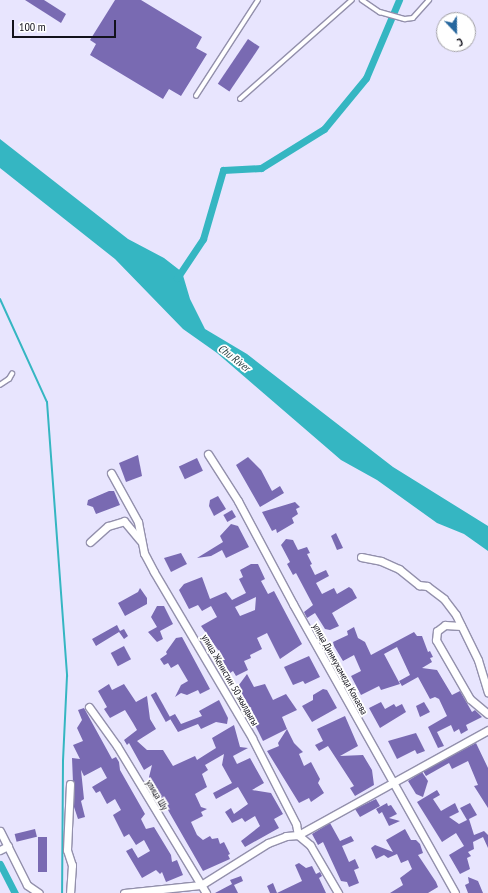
<!DOCTYPE html>
<html>
<head>
<meta charset="utf-8">
<style>
  body { margin:0 }
  #map { position:relative; width:488px; height:893px; overflow:hidden; background:#e8e5fe; font-family:"PT Sans Narrow",sans-serif }
  div>[style] { position:absolute }
  .water>* { inset:0; background:#35b6c2 }
  .stream>* { height:2px; margin:-1px; padding:0 1px; transform-origin:1px; border-radius:1px; background:#35b6c2 }
  .canal>* { height:7px; margin:-3.5px; padding:0 3.5px; transform-origin:3.5px; border-radius:3.5px; background:#35b6c2 }
  .building>* { inset:0; background:#796ab2; transform-origin:0 0 }
  .roads { filter:drop-shadow(1px 0 #9390ac) drop-shadow(-1px 0 #9390ac) drop-shadow(0 1px #9390ac) drop-shadow(0 -1px #9390ac) }
  .lane>* { height:3.5px; margin:-1.75px; padding:0 1.75px; transform-origin:1.75px; border-radius:1.75px; background:#fff }
  .street>* { height:7px; margin:-3.5px; padding:0 3.5px; transform-origin:3.5px; border-radius:3.5px; background:#fff }
  span { translate:-50% -50%; white-space:nowrap; text-align:center; line-height:1.15; -webkit-text-stroke:3.5px #fff; paint-order:stroke }
  .street-label { font-size:10px; color:#13121c }
  .water-label { font-size:11px; color:#1f3537; font-style:italic }
  .north { position:absolute; left:436px; top:12px; width:40px; height:40px; box-sizing:border-box; background:#fff; border:1px solid #a1a0a4; border-radius:50%; rotate:158deg; font-size:11px; font-weight:700; line-height:16px; text-align:center; color:#13121c }
  .north::after { content:''; display:block; margin:auto; width:14px; height:18px; background:#27679e; clip-path:polygon(50% 0,100% 100%,50% 72%,0 100%) }
  .scale { position:absolute; left:12px; top:20px; width:104px; height:18px; box-sizing:border-box; border:2px solid #13121c; border-top:0; padding-left:5px; font-size:12px; line-height:14px; white-space:nowrap; color:#13121c; -webkit-text-stroke:3px #fff; paint-order:stroke }
</style>
</head>
<body>
<div id="map">
  <div class="water">
    <i style="clip-path:polygon(0 139px,128px 239px,164px 258px,182px 272px,190px 299px,205px 329px,247px 354px,393px 467px,488px 526px,488px 551px,464px 534px,437px 523px,377px 480px,341px 460px,217px 353px,183px 329px,115px 259px,0 168px)"></i>
  </div>
  <div class="stream">
    <i style="left:0;top:299px;width:113px;rotate:65.5deg"></i>
    <i style="left:47px;top:402px;width:275px;rotate:85.8deg"></i>
    <i style="left:67px;top:676px;width:85px;rotate:92.7deg"></i>
    <i style="left:63px;top:761px;width:132px;rotate:90.4deg"></i>
  </div>
  <div class="canal">
    <i style="left:177px;top:278px;width:47px;rotate:-56.3deg"></i>
    <i style="left:203px;top:239px;width:72px;rotate:-73.8deg"></i>
    <i style="left:223px;top:170px;width:38px;rotate:-3deg"></i>
    <i style="left:261px;top:168px;width:74px;rotate:-31.8deg"></i>
    <i style="left:324px;top:129px;width:66px;rotate:-50.5deg"></i>
    <i style="left:366px;top:78px;width:85px;rotate:-67.1deg"></i>
    <i style="left:0;top:864px;width:33px;rotate:63deg"></i>
  </div>
  <div class="building">
    <i style="clip-path:polygon(25px 0,44px 0,66px 14px,61px 23px)"></i>
    <i style="clip-path:polygon(115px 0,141px 0,202px 37px,196px 48px,207px 54px,181px 96px,169px 89px,163px 99px,90px 55px,96px 44px,90px 40px)"></i>
    <i style="left:248px;top:39px;width:14px;height:54px;rotate:34deg"></i>
    <i style="clip-path:polygon(138px 455px,142px 476px,126px 482px,119px 463px)"></i>
    <i style="clip-path:polygon(248px 457px,261px 470px,272px 491px,280px 486px,284px 493px,260px 507px,236px 465px)"></i>
    <i style="left:197px;top:458px;width:14px;height:20px;rotate:65deg"></i>
    <i style="clip-path:polygon(109px 491px,114px 491px,120px 505px,96px 514px,93px 507px,87px 505px,88px 500px)"></i>
    <i style="clip-path:polygon(218px 496px,226px 509px,214px 516px,209px 506px,210px 500px)"></i>
    <i style="clip-path:polygon(295px 502px,300px 507px,296px 509px,298px 514px,292px 518px,294px 523px,277px 533px,276px 529px,272px 531px,262px 512px)"></i>
    <i style="left:232px;top:510px;width:8px;height:10px;rotate:60deg"></i>
    <i style="clip-path:polygon(231px 524px,238px 526px,249px 547px,226px 558px,222px 550px,211px 556px,197px 558px,223px 542px,220px 536px)"></i>
    <i style="clip-path:polygon(336px 533px,343px 548px,337px 550px,331px 536px)"></i>
    <i style="clip-path:polygon(286px 539px,293px 540px,298px 550px,307px 547px,310px 553px,307px 554px,312px 564px,310px 565px,315px 575px,326px 570px,329px 576px,316px 583px,322px 594px,334px 588px,337px 594px,349px 587px,352px 589px,357px 598px,332px 613px,339px 626px,330px 630px,325px 629px,315px 613px,307px 618px,304px 612px,313px 605px,296px 573px,293px 575px,287px 564px,290px 562px,281px 545px)"></i>
    <i style="clip-path:polygon(181px 553px,187px 564px,171px 572px,164px 558px)"></i>
    <i style="clip-path:polygon(evenodd,251px 564px,258px 564px,265px 579px,261px 581px,268px 594px,274px 591px,302px 644px,280px 659px,267px 633px,257px 638px,262px 649px,250px 655px,251px 658px,244px 661px,248px 670px,236px 676px,233px 671px,227px 675px,217px 656px,221px 654px,201px 626px,217px 617px,211px 606px,202px 611px,198px 605px,189px 609px,179px 590px,184px 584px,202px 577px,210px 599px,226px 592px,232px 600px,246px 593px,239px 579px,243px 577px,240px 570px,251px 564px,256px 597px,255px 610px,240px 616px,235px 607px,256px 597px)"></i>
    <i style="clip-path:polygon(140px 588px,147px 598px,147px 604px,125px 616px,118px 603px,138px 592px)"></i>
    <i style="clip-path:polygon(157px 606px,164px 606px,173px 624px,160px 631px,163px 639px,157px 642px,148px 632px,157px 627px,151px 617px)"></i>
    <i style="clip-path:polygon(117px 625px,120px 631px,124px 629px,128px 636px,124px 639px,119px 632px,96px 646px,92px 639px)"></i>
    <i style="clip-path:polygon(354px 627px,358px 638px,365px 642px,371px 655px,414px 632px,417px 636px,422px 636px,428px 652px,430px 651px,433px 657px,430px 658px,432px 662px,422px 668px,437px 670px,452px 695px,460px 691px,472px 712px,475px 710px,482px 717px,466px 725px,468px 730px,461px 734px,459px 729px,454px 732px,451px 725px,437px 732px,444px 746px,438px 748px,428px 727px,447px 716px,439px 699px,435px 697px,430px 699px,418px 677px,402px 686px,399px 681px,410px 675px,397px 647px,384px 654px,400px 684px,381px 690px,379px 686px,361px 695px,351px 676px,361px 671px,354px 655px,343px 661px,334px 646px,333px 642px,348px 635px,347px 631px)"></i>
    <i style="clip-path:polygon(182px 637px,210px 689px,200px 694px,198px 690px,187px 695px,181px 693px,175px 697px,181px 685px,188px 681px,178px 664px,171px 668px,168px 663px,164px 665px,160px 659px,167px 654px,166px 652px,176px 638px)"></i>
    <i style="left:124px;top:646px;width:15px;height:15px;rotate:62deg"></i>
    <i style="clip-path:polygon(309px 656px,320px 677px,305px 684px,303px 681px,293px 685px,284px 667px)"></i>
    <i style="clip-path:polygon(247px 674px,254px 687px,265px 684px,273px 700px,286px 694px,297px 710px,282px 717px,287px 729px,263px 741px,253px 721px,251px 707px,246px 709px,236px 689px)"></i>
    <i style="clip-path:polygon(109px 684px,112px 690px,124px 684px,136px 702px,147px 696px,150px 719px,156px 729px,137px 741px,147px 750px,163px 750px,173px 766px,195px 756px,197px 760px,208px 753px,216px 748px,212px 738px,234px 725px,240px 747px,248px 748px,233px 756px,237px 764px,250px 758px,264px 783px,252px 790px,271px 793px,283px 814px,274px 819px,279px 828px,245px 847px,241px 841px,260px 826px,255px 816px,245px 822px,242px 818px,232px 823px,225px 812px,231px 808px,234px 814px,248px 804px,238px 787px,216px 799px,213px 793px,232px 783px,222px 765px,224px 754px,205px 765px,208px 770px,202px 774px,207px 787px,195px 794px,201px 807px,207px 809px,201px 812px,203px 816px,191px 822px,197px 835px,203px 840px,210px 836px,212px 839px,218px 838px,220px 844px,224px 842px,230px 854px,228px 855px,230px 859px,203px 871px,149px 777px,152px 765px,144px 770px,129px 743px,127px 745px,124px 740px,137px 730px,133px 723px,125px 710px,110px 718px,104px 709px,107px 707px,98px 691px)"></i>
    <i style="clip-path:polygon(323px 689px,327px 690px,337px 708px,312px 722px,302px 706px,313px 700px,313px 695px)"></i>
    <i style="left:156px;top:692px;width:31px;height:6px;rotate:61deg"></i>
    <i style="clip-path:polygon(219px 700px,228px 718px,227px 724px,216px 722px,201px 729px,198px 724px,178px 732px,169px 717px,175px 714px,181px 724px,202px 716px,199px 711px)"></i>
    <i style="clip-path:polygon(381px 702px,385px 709px,394px 704px,396px 707px,402px 704px,406px 712px,380px 728px,369px 708px)"></i>
    <i style="clip-path:polygon(424px 702px,430px 712px,420px 717px,416px 706px)"></i>
    <i style="clip-path:polygon(84px 708px,112px 759px,116px 757px,119px 762px,120px 770px,145px 814px,141px 819px,146px 829px,154px 827px,171px 855px,172px 862px,177px 860px,183px 875px,166px 882px,162px 872px,160px 874px,156px 870px,142px 878px,126px 851px,132px 848px,138px 858px,150px 851px,144px 840px,136px 845px,129px 834px,124px 837px,113px 815px,121px 810px,115px 799px,107px 804px,100px 791px,96px 793px,92px 787px,107px 778px,101px 767px,84px 776px,81px 770px,84px 799px,81px 801px,85px 817px,78px 819px,74px 807px,72px 758px,80px 759px,73px 745px,83px 741px,77px 728px,82px 720px,78px 710px)"></i>
    <i style="clip-path:polygon(345px 716px,358px 746px,340px 756px,363px 755px,372px 770px,374px 785px,355px 796px,350px 788px,354px 786px,328px 746px,319px 751px,315px 745px,323px 741px,317px 729px)"></i>
    <i style="clip-path:polygon(287px 729px,294px 743px,303px 752px,299px 754px,304px 766px,311px 762px,320px 779px,318px 783px,324px 793px,311px 802px,309px 798px,299px 803px,267px 751px,279px 746px,278px 743px)"></i>
    <i style="clip-path:polygon(416px 733px,425px 751px,417px 754px,415px 750px,397px 759px,388px 741px)"></i>
    <i style="clip-path:polygon(476px 743px,488px 768px,488px 808px,474px 786px,478px 785px,468px 761px,452px 769px,449px 763px,426px 776px,423px 771px)"></i>
    <i style="clip-path:polygon(422px 772px,428px 781px,423px 797px,416px 794px,408px 781px)"></i>
    <i style="clip-path:polygon(437px 790px,440px 795px,433px 799px,441px 811px,455px 803px,459px 812px,449px 817px,459px 824px,467px 820px,460px 808px,470px 803px,477px 815px,469px 819px,474px 835px,484px 831px,488px 835px,488px 848px,483px 837px,473px 842px,474px 849px,468px 852px,471px 856px,467px 858px,470px 869px,460px 874px,449px 855px,464px 846px,456px 833px,442px 842px,417px 802px)"></i>
    <i style="clip-path:polygon(376px 799px,380px 806px,360px 817px,355px 809px)"></i>
    <i style="clip-path:polygon(387px 803px,388px 806px,391px 805px,397px 814px,389px 818px,400px 821px,389px 826px,382px 812px,379px 814px,376px 809px)"></i>
    <i style="clip-path:polygon(330px 823px,340px 841px,351px 836px,354px 841px,342px 846px,349px 862px,355px 859px,359px 868px,354px 870px,359px 883px,349px 887px,347px 882px,341px 881px,323px 842px,318px 845px,312px 834px)"></i>
    <i style="left:35px;top:829px;width:8px;height:21px;rotate:76deg"></i>
    <i style="clip-path:polygon(405px 829px,411px 840px,416px 840px,420px 844px,423px 853px,418px 855px,436px 882px,438px 887px,428px 893px,390px 893px,403px 885px,400px 878px,412px 869px,408px 860px,401px 863px,397px 854px,388px 858px,384px 855px,376px 859px,371px 848px,375px 845px,393px 852px,386px 840px)"></i>
    <i style="left:38px;top:837px;width:9px;height:35px"></i>
    <i style="clip-path:polygon(299px 863px,306px 868px,312px 866px,316px 874px,320px 872px,322px 876px,319px 878px,326px 893px,270px 893px,267px 886px,273px 883px,277px 893px,302px 881px,295px 865px)"></i>
    <i style="clip-path:polygon(241px 876px,243px 881px,234px 885px,238px 893px,215px 893px,232px 884px,230px 880px)"></i>
    <i style="clip-path:polygon(468px 877px,478px 881px,483px 893px,468px 893px,465px 885px,469px 883px)"></i>
  </div>
  <div class="roads">
    <div class="lane">
      <i style="left:362px;top:0;width:22px;rotate:34deg"></i>
      <i style="left:380px;top:12px;width:26px;rotate:16deg"></i>
      <i style="left:405px;top:19px;width:8px;rotate:-7deg"></i>
      <i style="left:413px;top:18px;width:24px;rotate:-48deg"></i>
      <i style="left:196px;top:96px;width:114px;rotate:-57.1deg"></i>
      <i style="left:240px;top:99px;width:149px;rotate:-41.5deg"></i>
      <i style="left:0;top:385px;width:11px;rotate:-34deg"></i>
      <i style="left:9px;top:379px;width:6px;rotate:-59deg"></i>
    </div>
    <div class="street">
      <i style="left:208px;top:454px;width:56px;rotate:57.4deg"></i>
      <i style="left:238px;top:501px;width:117px;rotate:61.9deg"></i>
      <i style="left:293px;top:604px;width:331px;rotate:60.7deg"></i>
      <i style="left:111px;top:473px;width:56px;rotate:61.1deg"></i>
      <i style="left:138px;top:522px;width:32px;rotate:79deg"></i>
      <i style="left:144px;top:553px;width:21px;rotate:62deg"></i>
      <i style="left:154px;top:572px;width:193px;rotate:59.4deg"></i>
      <i style="left:252px;top:738px;width:97px;rotate:62.9deg"></i>
      <i style="left:296px;top:824px;width:11px;rotate:80deg"></i>
      <i style="left:90px;top:542px;width:24px;rotate:-42deg"></i>
      <i style="left:108px;top:526px;width:17px;rotate:-17deg"></i>
      <i style="left:124px;top:521px;width:26px;rotate:50deg"></i>
      <i style="left:361px;top:557px;width:20px;rotate:11deg"></i>
      <i style="left:381px;top:561px;width:20px;rotate:24deg"></i>
      <i style="left:399px;top:569px;width:26px;rotate:39deg"></i>
      <i style="left:419px;top:585px;width:8px;rotate:7deg"></i>
      <i style="left:427px;top:586px;width:21px;rotate:37deg"></i>
      <i style="left:444px;top:599px;width:20px;rotate:53deg"></i>
      <i style="left:456px;top:615px;width:50px;rotate:63.9deg"></i>
      <i style="left:478px;top:660px;width:34px;rotate:73deg"></i>
      <i style="left:461px;top:626px;width:16px;rotate:-176deg"></i>
      <i style="left:445px;top:625px;width:10px;rotate:143deg"></i>
      <i style="left:437px;top:631px;width:9px;rotate:96deg"></i>
      <i style="left:436px;top:640px;width:68px;rotate:60deg"></i>
      <i style="left:470px;top:699px;width:23px;rotate:40deg"></i>
      <i style="left:89px;top:707px;width:48px;rotate:54.3deg"></i>
      <i style="left:117px;top:746px;width:172px;rotate:58.8deg"></i>
      <i style="left:70px;top:784px;width:66px;rotate:92.6deg"></i>
      <i style="left:67px;top:850px;width:16px;rotate:72deg"></i>
      <i style="left:72px;top:865px;width:28px;rotate:94deg"></i>
      <i style="left:0;top:831px;width:60px;rotate:63.4deg"></i>
      <i style="left:27px;top:885px;width:14px;rotate:34deg"></i>
      <i style="left:298px;top:835px;width:16px;rotate:40deg"></i>
      <i style="left:310px;top:845px;width:56px;rotate:59.7deg"></i>
      <i style="left:0;top:850px;width:9px;rotate:-27deg"></i>
      <i style="left:124px;top:893px;width:77px;rotate:-5.9deg"></i>
      <i style="left:201px;top:885px;width:79px;rotate:-32.1deg"></i>
      <i style="left:268px;top:843px;width:19px;rotate:-21deg"></i>
      <i style="left:286px;top:836px;width:12px;rotate:-5deg"></i>
      <i style="left:298px;top:835px;width:217px;rotate:-28.9deg"></i>
    </div>
  </div>
  <div class="street-label">
    <span style="left:340px;top:669px;rotate:61deg">улица Динмухамеда Конаева</span>
    <span style="left:230px;top:680px;rotate:60deg">улица Женистин 50 жылдыгы</span>
    <span style="left:157px;top:795px;rotate:59deg">улица Шу</span>
  </div>
  <div class="water-label">
    <span style="left:234px;top:358px;rotate:38deg">Chu River</span>
  </div>
  <div class="north">С</div>
  <div class="scale">100 m</div>
</div>
</body>
</html>
